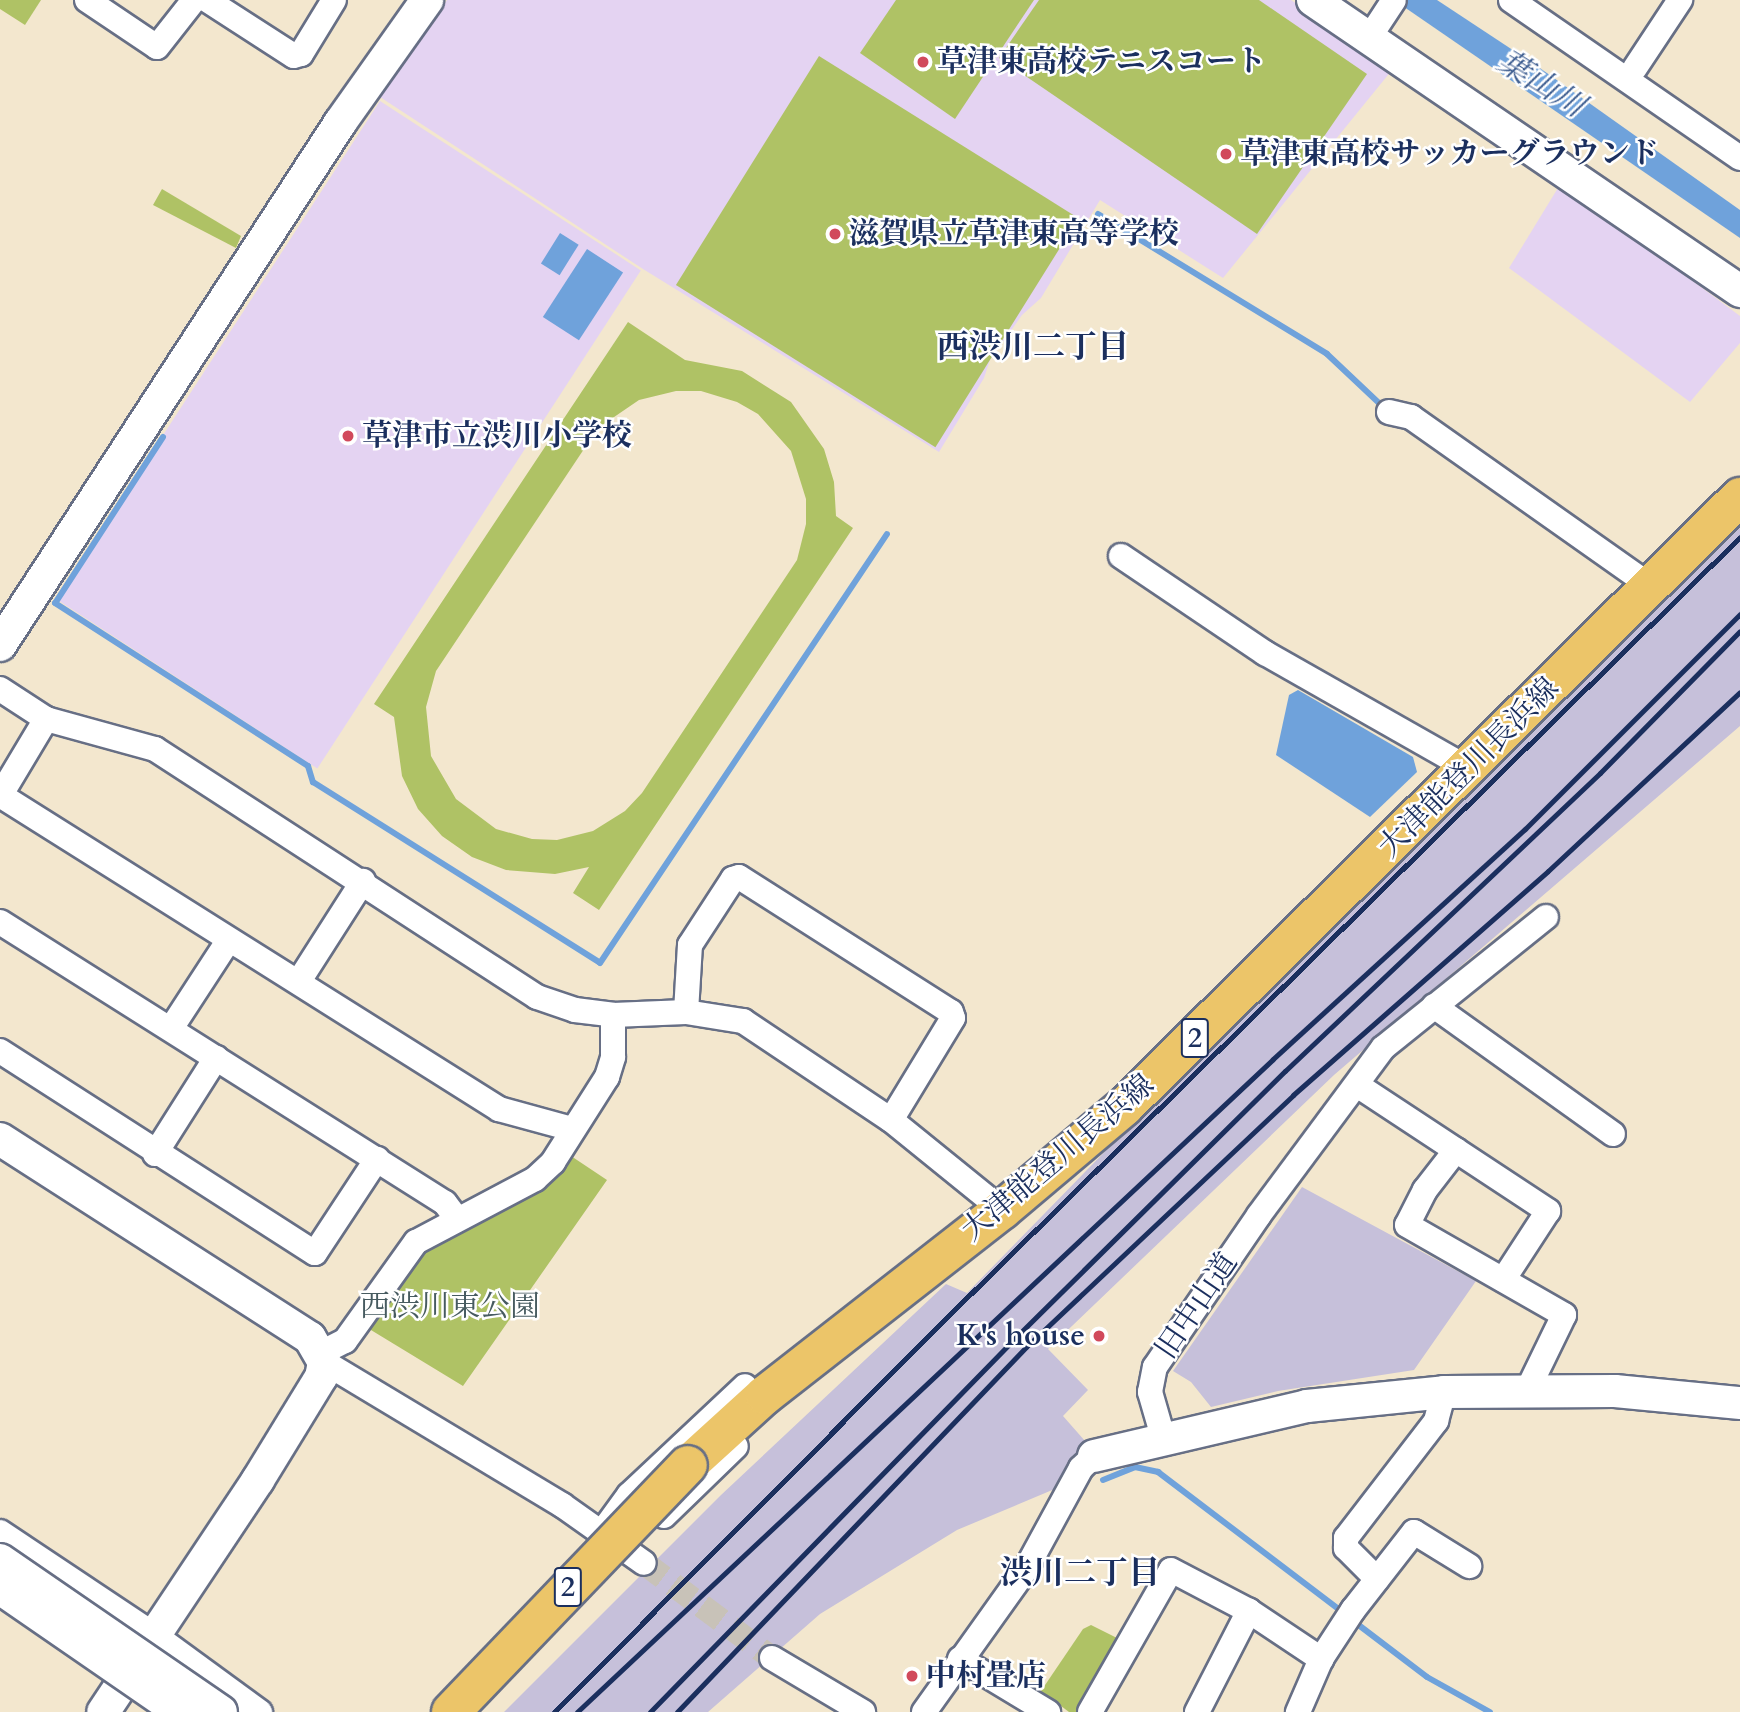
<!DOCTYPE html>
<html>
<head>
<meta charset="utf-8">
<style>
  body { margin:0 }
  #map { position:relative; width:1740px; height:1712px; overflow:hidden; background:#f3e7ce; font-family:Cardo,"Noto Serif JP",serif }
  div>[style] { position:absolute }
  .built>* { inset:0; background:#e4d3f2; transform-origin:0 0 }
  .industrial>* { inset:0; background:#c6c0da }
  .green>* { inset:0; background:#afc265; transform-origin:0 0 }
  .water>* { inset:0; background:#6fa2db; transform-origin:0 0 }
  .stream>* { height:6px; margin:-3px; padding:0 3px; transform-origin:3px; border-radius:3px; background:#6fa2db }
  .minor-tunnel>* { height:24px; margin-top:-12px; transform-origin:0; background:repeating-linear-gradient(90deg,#c8c2b8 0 24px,transparent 0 36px) }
  .roads { filter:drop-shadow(2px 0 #676f85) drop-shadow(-2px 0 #676f85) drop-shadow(0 2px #676f85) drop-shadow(0 -2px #676f85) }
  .minor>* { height:24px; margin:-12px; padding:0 12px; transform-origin:12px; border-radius:12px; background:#fff }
  .tertiary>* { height:32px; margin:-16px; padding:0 16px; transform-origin:16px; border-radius:16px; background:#fff }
  .primary>* { height:38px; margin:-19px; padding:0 19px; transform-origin:19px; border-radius:19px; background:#ecc569 }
  .rail>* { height:5px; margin:-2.5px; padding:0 2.5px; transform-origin:2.5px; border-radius:2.5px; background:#1b2f5e }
  .bridges { filter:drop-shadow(2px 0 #676f85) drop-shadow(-2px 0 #676f85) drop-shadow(0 2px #676f85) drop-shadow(0 -2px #676f85) }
  .tertiary-bridge>* { height:32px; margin:-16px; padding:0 16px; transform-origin:16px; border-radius:16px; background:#fff }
  .primary-bridge>* { height:38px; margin:-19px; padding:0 19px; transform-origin:19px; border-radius:19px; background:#ecc569 }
  .dots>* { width:19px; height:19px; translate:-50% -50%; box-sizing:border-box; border:4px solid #fff; border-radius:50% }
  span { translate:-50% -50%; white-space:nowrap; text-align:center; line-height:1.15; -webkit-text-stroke:5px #fff; paint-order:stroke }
  .shield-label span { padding:2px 5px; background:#fff; border:2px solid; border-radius:5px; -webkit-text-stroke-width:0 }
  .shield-label { font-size:28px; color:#1b2f5e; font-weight:700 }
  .poi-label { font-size:30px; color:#1b2f5e; font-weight:700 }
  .left { translate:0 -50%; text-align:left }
  .right { translate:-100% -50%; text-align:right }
  .street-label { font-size:30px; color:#1b2f5e }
  .park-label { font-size:30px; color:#475b60 }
  .water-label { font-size:32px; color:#3d5d90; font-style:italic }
  .neighbourhood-label { font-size:32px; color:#1b2f5e; font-weight:700 }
</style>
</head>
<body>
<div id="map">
  <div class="built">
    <i style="clip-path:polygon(447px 0,1291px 0,1392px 70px,1223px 278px,1100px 200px,1041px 298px,1022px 315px,990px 360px,984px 378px,939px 452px,643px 269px,380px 97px)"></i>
    <i style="left:380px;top:101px;width:311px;height:594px;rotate:33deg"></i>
    <i style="clip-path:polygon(1561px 183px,1740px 316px,1740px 343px,1690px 402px,1509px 268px)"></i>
  </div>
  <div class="industrial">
    <i style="clip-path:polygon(1740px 521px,1740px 726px,1334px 1075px,1048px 1349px,1088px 1390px,1063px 1416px,1085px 1441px,1057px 1488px,957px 1530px,820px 1614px,708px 1712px,504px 1712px,721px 1495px,946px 1284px,967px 1293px,1201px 1053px)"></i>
    <i style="clip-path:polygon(1302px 1187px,1476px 1281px,1414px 1370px,1278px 1391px,1211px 1407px,1191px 1382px,1173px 1371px)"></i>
  </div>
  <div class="green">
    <i style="clip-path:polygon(0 0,41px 0,25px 25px,0 9px)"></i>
    <i style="clip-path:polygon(896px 0,1034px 0,955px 119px,860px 53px)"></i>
    <i style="clip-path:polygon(1039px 0,1259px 0,1367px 74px,1257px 234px,999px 58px)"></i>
    <i style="left:819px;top:56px;width:306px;height:270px;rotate:32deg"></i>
    <i style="clip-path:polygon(162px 189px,241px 236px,236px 248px,153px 205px)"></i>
    <i style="clip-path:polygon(evenodd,628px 322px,685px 360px,742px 371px,791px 402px,824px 449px,834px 482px,836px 516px,853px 528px,599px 910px,573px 893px,589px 867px,555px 874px,506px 870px,472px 857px,442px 836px,418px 809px,402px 776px,394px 717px,374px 704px,628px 322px,701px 391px,737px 402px,758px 414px,791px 451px,806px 499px,806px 524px,797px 560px,642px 793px,625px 811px,593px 831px,557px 840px,532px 839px,496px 829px,456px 799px,431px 756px,426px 707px,436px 671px,598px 428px,639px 400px,676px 391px,701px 391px)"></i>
    <i style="clip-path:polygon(568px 1154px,607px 1180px,463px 1386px,366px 1327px,426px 1250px,534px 1192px)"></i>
    <i style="clip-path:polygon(1091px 1625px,1119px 1639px,1083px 1712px,1069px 1712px,1041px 1691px,1083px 1629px)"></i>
  </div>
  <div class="water">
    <i style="clip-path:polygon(1394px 0,1437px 0,1537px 66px,1740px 210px,1740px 238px)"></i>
    <i style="left:560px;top:233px;width:22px;height:36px;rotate:32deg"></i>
    <i style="left:587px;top:249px;width:43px;height:81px;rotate:33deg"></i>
    <i style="clip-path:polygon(1298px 690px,1413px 757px,1417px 772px,1370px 817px,1276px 755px,1289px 695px)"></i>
  </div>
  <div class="stream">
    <i style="left:1098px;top:214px;width:268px;rotate:31.4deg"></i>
    <i style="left:1327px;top:354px;width:73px;rotate:43.3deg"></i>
    <i style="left:1380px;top:404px;width:8px"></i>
    <i style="left:163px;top:437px;width:198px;rotate:123deg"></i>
    <i style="left:55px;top:603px;width:301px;rotate:32.8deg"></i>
    <i style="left:308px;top:766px;width:17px;rotate:73deg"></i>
    <i style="left:313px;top:782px;width:339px;rotate:32.2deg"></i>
    <i style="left:600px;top:963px;width:516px;rotate:-56.22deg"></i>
    <i style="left:1103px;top:1480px;width:35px;rotate:-22deg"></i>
    <i style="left:1135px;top:1467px;width:24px;rotate:12deg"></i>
    <i style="left:1158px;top:1472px;width:233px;rotate:37.2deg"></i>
    <i style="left:1352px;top:1620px;width:94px;rotate:37.2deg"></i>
    <i style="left:1427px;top:1677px;width:72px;rotate:29.1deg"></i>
  </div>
  <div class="minor-tunnel">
    <i style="left:644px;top:1563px;width:159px;rotate:36.6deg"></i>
  </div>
  <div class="roads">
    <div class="minor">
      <i style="left:87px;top:0;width:84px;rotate:33.9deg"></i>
      <i style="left:157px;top:47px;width:60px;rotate:-51.8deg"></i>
      <i style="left:207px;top:0;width:103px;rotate:32.8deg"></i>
      <i style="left:294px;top:56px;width:7px;rotate:-16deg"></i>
      <i style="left:301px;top:54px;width:63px;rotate:-58.6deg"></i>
      <i style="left:1511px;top:0;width:278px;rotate:34.6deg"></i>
      <i style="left:1369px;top:38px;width:45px;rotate:-56.7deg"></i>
      <i style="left:1635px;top:68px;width:82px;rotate:-56.5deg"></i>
      <i style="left:1389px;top:412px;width:23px;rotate:13deg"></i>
      <i style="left:1411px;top:417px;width:294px;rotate:35.2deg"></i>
      <i style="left:1121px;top:556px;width:174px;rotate:34deg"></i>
      <i style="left:1265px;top:653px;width:235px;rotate:29.6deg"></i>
      <i style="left:0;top:689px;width:55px;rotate:33.1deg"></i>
      <i style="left:46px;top:719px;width:113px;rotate:15.4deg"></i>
      <i style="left:155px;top:749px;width:455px;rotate:33deg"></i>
      <i style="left:537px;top:997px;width:40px;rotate:18.9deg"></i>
      <i style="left:575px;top:1010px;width:38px;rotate:7deg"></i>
      <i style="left:613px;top:1015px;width:73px;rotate:-2.4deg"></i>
      <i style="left:686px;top:1012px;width:58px;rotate:9deg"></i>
      <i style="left:743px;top:1021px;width:178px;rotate:33.8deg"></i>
      <i style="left:891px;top:1120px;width:143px;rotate:39deg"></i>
      <i style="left:0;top:795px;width:590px;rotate:32.18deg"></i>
      <i style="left:499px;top:1109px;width:76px;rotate:15.3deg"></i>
      <i style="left:0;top:796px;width:90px;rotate:-59.1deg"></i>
      <i style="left:0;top:922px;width:526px;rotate:32.27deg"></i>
      <i style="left:445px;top:1203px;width:20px;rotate:53deg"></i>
      <i style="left:299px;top:981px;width:119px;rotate:-57.4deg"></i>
      <i style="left:1434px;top:1006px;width:220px;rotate:35.6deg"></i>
      <i style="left:686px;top:1012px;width:67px;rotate:-86.6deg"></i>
      <i style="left:690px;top:945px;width:79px;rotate:-56.9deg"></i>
      <i style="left:733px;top:879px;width:6px;rotate:-18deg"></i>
      <i style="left:739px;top:877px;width:251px;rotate:32.5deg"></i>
      <i style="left:951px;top:1012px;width:6px;rotate:72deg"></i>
      <i style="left:953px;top:1018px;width:119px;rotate:121.3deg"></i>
      <i style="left:172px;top:1027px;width:103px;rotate:-56.9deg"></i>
      <i style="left:0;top:1051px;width:374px;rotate:32.7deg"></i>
      <i style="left:315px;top:1253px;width:113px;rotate:-56.6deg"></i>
      <i style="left:1357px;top:1085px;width:229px;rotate:33.4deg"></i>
      <i style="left:1548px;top:1211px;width:82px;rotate:123.1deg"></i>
      <i style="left:1456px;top:1150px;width:51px;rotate:127.8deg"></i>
      <i style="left:1425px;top:1190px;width:39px;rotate:117deg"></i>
      <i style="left:1407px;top:1225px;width:181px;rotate:29.8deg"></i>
      <i style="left:1564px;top:1315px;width:82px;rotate:115.9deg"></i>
      <i style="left:155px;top:1154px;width:114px;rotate:-57.6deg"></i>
      <i style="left:321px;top:1353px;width:27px;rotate:-27deg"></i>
      <i style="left:345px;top:1341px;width:122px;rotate:-54.4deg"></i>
      <i style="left:416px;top:1242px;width:135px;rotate:-27.9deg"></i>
      <i style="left:535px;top:1179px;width:25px;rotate:-43deg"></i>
      <i style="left:553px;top:1162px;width:101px;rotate:-57.6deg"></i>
      <i style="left:607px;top:1077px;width:21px;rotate:-73deg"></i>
      <i style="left:613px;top:1057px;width:42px;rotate:-90deg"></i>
      <i style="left:324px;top:1362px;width:278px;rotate:31deg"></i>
      <i style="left:562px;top:1505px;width:100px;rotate:35.3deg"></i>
      <i style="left:1163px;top:1437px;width:47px;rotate:-106.1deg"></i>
      <i style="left:1150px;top:1392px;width:25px;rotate:-79deg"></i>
      <i style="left:1155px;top:1367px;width:184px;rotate:-55.6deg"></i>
      <i style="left:1259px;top:1215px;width:208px;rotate:-53.4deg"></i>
      <i style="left:1383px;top:1048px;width:209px;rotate:-38.8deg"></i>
      <i style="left:664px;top:1516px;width:100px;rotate:-44.2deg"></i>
      <i style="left:0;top:1532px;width:187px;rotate:33.7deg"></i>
      <i style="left:156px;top:1636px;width:129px;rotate:36.2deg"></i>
      <i style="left:602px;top:1532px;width:46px;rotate:-53.9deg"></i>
      <i style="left:629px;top:1495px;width:159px;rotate:-43.2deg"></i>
      <i style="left:1377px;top:1579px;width:44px;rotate:-135deg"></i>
      <i style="left:1346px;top:1548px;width:10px;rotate:-90deg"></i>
      <i style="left:1346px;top:1538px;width:148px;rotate:-52.4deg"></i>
      <i style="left:1436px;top:1421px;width:30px;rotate:-75deg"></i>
      <i style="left:772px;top:1658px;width:106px;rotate:30.7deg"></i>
      <i style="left:960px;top:1659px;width:103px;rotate:31.1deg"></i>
      <i style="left:1321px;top:1659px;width:59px;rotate:-56.9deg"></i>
      <i style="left:1353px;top:1610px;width:99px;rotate:-52deg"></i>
      <i style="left:1414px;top:1532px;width:65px;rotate:31.7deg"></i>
      <i style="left:924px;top:1712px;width:176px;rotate:-54.5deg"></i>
      <i style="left:1026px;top:1569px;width:115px;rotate:-61.4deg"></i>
      <i style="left:1081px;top:1468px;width:18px;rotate:-43deg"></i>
      <i style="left:1090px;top:1712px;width:163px;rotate:-60.3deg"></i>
      <i style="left:1171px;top:1570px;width:88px;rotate:27.7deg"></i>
      <i style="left:1249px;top:1611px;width:87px;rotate:33.7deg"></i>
      <i style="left:1321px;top:1659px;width:58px;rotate:113.5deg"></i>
      <i style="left:1197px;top:1712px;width:114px;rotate:-62.8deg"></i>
    </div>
    <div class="tertiary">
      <i style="left:1313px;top:0;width:517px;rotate:34.27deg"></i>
      <i style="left:0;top:645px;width:623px;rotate:-56.92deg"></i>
      <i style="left:340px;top:123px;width:151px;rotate:-54.7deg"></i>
      <i style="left:0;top:1139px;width:368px;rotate:32.7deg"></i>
      <i style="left:310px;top:1338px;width:28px;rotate:60deg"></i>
      <i style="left:324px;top:1362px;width:15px;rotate:101deg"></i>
      <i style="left:321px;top:1377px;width:121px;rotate:121.5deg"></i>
      <i style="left:258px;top:1480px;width:279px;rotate:123.7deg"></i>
      <i style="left:1094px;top:1456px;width:219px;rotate:-13.2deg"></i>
      <i style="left:1307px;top:1406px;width:138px;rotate:-5.8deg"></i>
      <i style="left:1444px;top:1392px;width:171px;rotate:-0.3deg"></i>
      <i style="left:1615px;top:1391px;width:126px;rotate:5.5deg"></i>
    </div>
    <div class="primary">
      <i style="left:688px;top:1465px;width:104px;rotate:-42.3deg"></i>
      <i style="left:765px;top:1395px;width:301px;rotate:-38deg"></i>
      <i style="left:1002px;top:1210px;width:160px;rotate:-40.2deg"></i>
      <i style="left:1124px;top:1107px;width:867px;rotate:-44.72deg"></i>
    </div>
  </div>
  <div class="rail">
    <i style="left:554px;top:1712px;width:550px;rotate:-45.15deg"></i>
    <i style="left:942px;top:1322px;width:1119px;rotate:-44.53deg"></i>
    <i style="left:577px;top:1712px;width:954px;rotate:-43.17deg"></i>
    <i style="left:1273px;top:1059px;width:341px;rotate:-42.4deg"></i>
    <i style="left:1525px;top:829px;width:304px;rotate:-45deg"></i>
    <i style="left:650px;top:1712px;width:528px;rotate:-45.69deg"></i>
    <i style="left:1019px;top:1334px;width:374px;rotate:-44.7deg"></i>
    <i style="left:1285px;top:1071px;width:434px;rotate:-43.4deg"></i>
    <i style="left:1600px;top:773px;width:199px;rotate:-45.4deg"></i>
    <i style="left:677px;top:1712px;width:505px;rotate:-46.28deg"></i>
    <i style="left:1026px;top:1347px;width:367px;rotate:-43.3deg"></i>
    <i style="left:1293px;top:1095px;width:339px;rotate:-41.3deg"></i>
    <i style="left:1548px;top:871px;width:262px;rotate:-43deg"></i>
  </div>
  <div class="bridges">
    <div class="tertiary-bridge">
      <i style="left:0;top:1560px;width:268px;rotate:34.5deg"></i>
      <i style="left:0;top:1588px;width:219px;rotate:34.6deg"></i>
    </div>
    <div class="primary-bridge">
      <i style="left:451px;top:1712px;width:342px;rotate:-46.2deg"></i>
    </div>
  </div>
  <div class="dots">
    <i style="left:923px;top:62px;background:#d1495b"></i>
    <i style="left:1226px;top:154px;background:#d1495b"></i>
    <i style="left:835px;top:234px;background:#d1495b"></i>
    <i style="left:348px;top:436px;background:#d1495b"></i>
    <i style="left:1099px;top:1336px;background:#d1495b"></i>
    <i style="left:912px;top:1676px;background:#d1495b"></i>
  </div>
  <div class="shield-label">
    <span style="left:1195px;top:1038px">2</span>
    <span style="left:568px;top:1587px">2</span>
  </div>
  <div class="poi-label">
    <span class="left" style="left:937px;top:62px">草津東高校テニスコート</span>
    <span class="left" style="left:1240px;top:154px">草津東高校サッカーグラウンド</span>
    <span class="left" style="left:849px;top:234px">滋賀県立草津東高等学校</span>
    <span class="left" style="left:362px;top:436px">草津市立渋川小学校</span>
    <span class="right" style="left:1085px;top:1336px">K's house</span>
    <span class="left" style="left:926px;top:1676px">中村畳店</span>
  </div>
  <div class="street-label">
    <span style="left:1469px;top:768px;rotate:-45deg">大津能登川長浜線</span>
    <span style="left:1058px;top:1158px;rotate:-40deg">大津能登川長浜線</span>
    <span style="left:1197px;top:1306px;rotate:-56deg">旧中山道</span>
  </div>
  <div class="park-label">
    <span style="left:450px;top:1307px">西渋川東公園</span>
  </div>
  <div class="water-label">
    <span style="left:1541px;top:84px;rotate:32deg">葉山川</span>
  </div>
  <div class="neighbourhood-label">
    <span style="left:1033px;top:347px">西渋川二丁目</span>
    <span style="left:1080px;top:1573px">渋川二丁目</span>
  </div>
</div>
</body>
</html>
